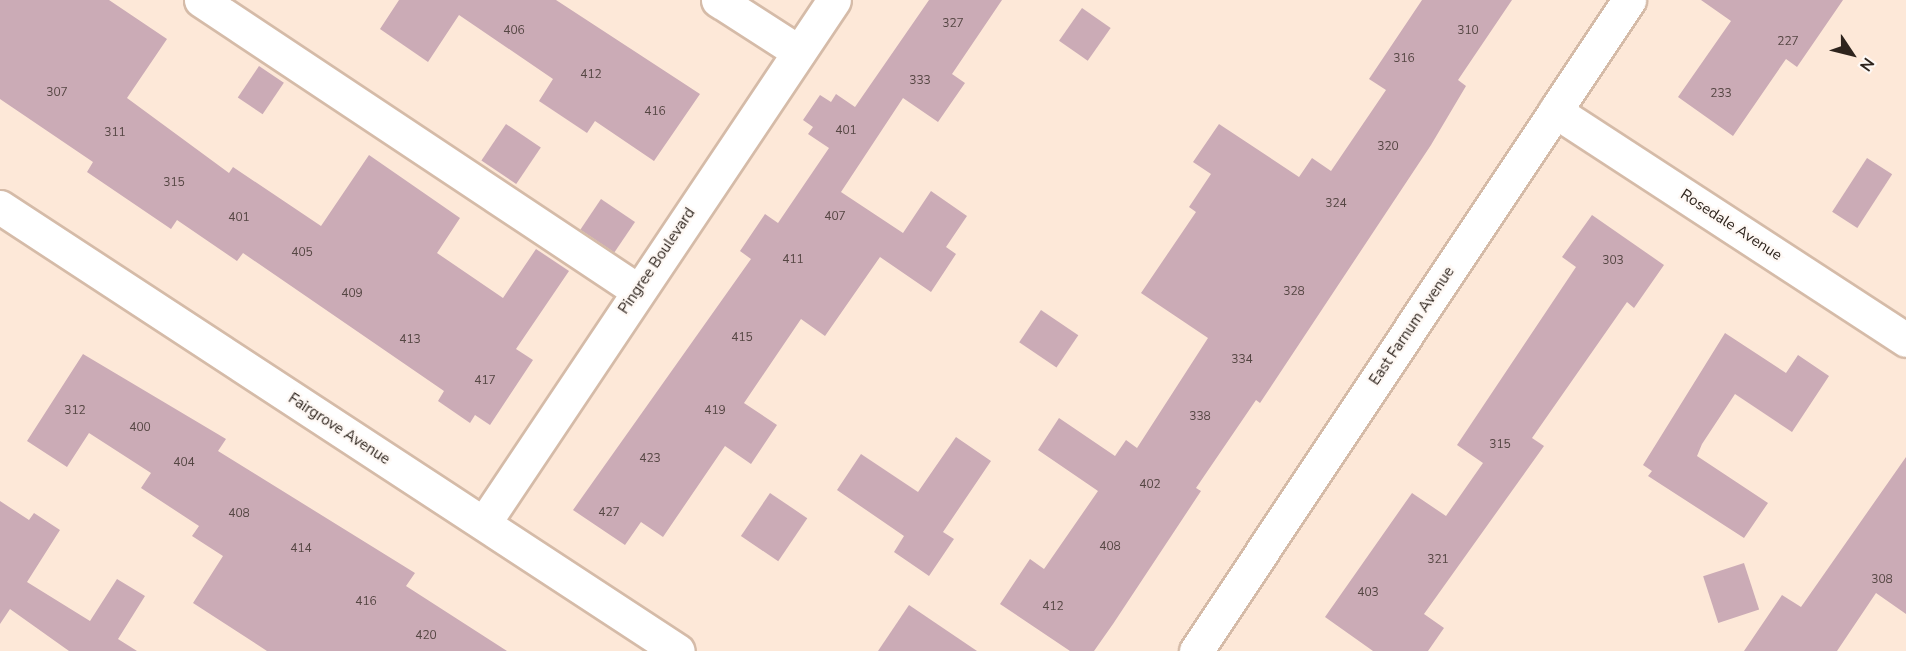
<!DOCTYPE html>
<html>
<head>
<meta charset="utf-8">
<style>
  body { margin:0 }
  #map { position:relative; width:1906px; height:651px; overflow:hidden; background:#fde8d8; font-family:"Nunito Sans",sans-serif }
  div>[style] { position:absolute }
  .building>* { inset:0; background:#cbabb6; transform-origin:0 0 }
  .roads { filter:drop-shadow(2px 0 #d5bba8) drop-shadow(-2px 0 #d5bba8) drop-shadow(0 2px #d5bba8) drop-shadow(0 -2px #d5bba8) }
  .minor>* { height:33px; margin:-16.5px; padding:0 16.5px; transform-origin:16.5px; border-radius:16.5px; background:#fff }
  span { translate:-50% -50%; white-space:nowrap; text-align:center; line-height:1.15; -webkit-text-stroke:4.5px #fef8f4; paint-order:stroke }
  .number-label { font-size:12px; color:#554643 }
  .number-label span { -webkit-text-stroke-width:0 }
  .street-label { font-size:15px; color:#2e241d }
  .north { position:absolute; left:1822px; top:24px; width:60px; height:60px; -webkit-text-stroke:4px #fef8f4; paint-order:stroke; rotate:125deg; font-size:16px; font-weight:700; line-height:24px; text-align:center; color:#2e241d }
  .north::after { content:''; display:block; margin:auto; width:21px; height:27px; background:#2e241d; clip-path:polygon(50% 0,100% 100%,50% 72%,0 100%) }
</style>
</head>
<body>
<div id="map">
  <div class="building">
    <i style="clip-path:polygon(0 0,109px 0,167px 39px,127px 98px,229px 173px,233px 167px,321px 226px,369px 155px,460px 218px,437px 253px,503px 298px,536px 249px,569px 271px,516px 349px,533px 360px,490px 425px,475px 415px,470px 423px,438px 401px,444px 391px,243px 253px,237px 261px,177px 220px,171px 229px,87px 172px,93px 162px,0 99px)"></i>
    <i style="clip-path:polygon(399px 0,556px 0,700px 94px,654px 161px,595px 121px,587px 133px,539px 101px,553px 79px,459px 15px,428px 62px,380px 29px)"></i>
    <i style="clip-path:polygon(929px 0,1002px 0,952px 74px,965px 83px,938px 122px,903px 98px,841px 192px,903px 233px,931px 191px,967px 216px,946px 247px,956px 254px,931px 292px,880px 257px,825px 336px,801px 319px,744px 403px,777px 425px,751px 464px,725px 446px,663px 537px,641px 522px,625px 545px,573px 510px,751px 259px,740px 251px,765px 214px,778px 223px,829px 148px,808px 134px,813px 127px,803px 120px,820px 95px,831px 102px,836px 94px,855px 107px)"></i>
    <i style="clip-path:polygon(1422px 0,1512px 0,1458px 80px,1466px 86px,1431px 145px,1260px 403px,1256px 400px,1196px 488px,1201px 491px,1113px 624px,1094px 651px,1070px 651px,1000px 604px,1030px 559px,1044px 569px,1098px 491px,1038px 450px,1059px 418px,1115px 456px,1126px 440px,1137px 448px,1208px 338px,1141px 293px,1196px 212px,1189px 207px,1211px 174px,1193px 162px,1219px 124px,1299px 177px,1312px 158px,1331px 171px,1386px 90px,1369px 79px)"></i>
    <i style="clip-path:polygon(1701px 0,1843px 0,1797px 67px,1786px 59px,1733px 136px,1678px 97px,1731px 21px)"></i>
    <i style="left:1082px;top:8px;width:35px;height:40px;rotate:35deg"></i>
    <i style="left:259px;top:66px;width:30px;height:38px;rotate:34deg"></i>
    <i style="left:506px;top:124px;width:42px;height:44px;rotate:34deg"></i>
    <i style="left:1867px;top:158px;width:30px;height:64px;rotate:33deg"></i>
    <i style="left:601px;top:199px;width:41px;height:37px;rotate:34deg"></i>
    <i style="clip-path:polygon(1592px 215px,1664px 265px,1634px 308px,1627px 302px,1532px 438px,1544px 446px,1424px 614px,1444px 628px,1428px 651px,1373px 651px,1325px 617px,1412px 493px,1446px 516px,1483px 463px,1457px 445px,1576px 267px,1562px 257px)"></i>
    <i style="left:1041px;top:310px;width:45px;height:39px;rotate:34deg"></i>
    <i style="clip-path:polygon(1725px 333px,1786px 373px,1798px 355px,1829px 376px,1792px 432px,1735px 394px,1702px 444px,1697px 456px,1768px 503px,1744px 538px,1648px 476px,1652px 471px,1643px 465px)"></i>
    <i style="clip-path:polygon(83px 354px,226px 439px,218px 451px,415px 573px,406px 586px,507px 651px,267px 651px,193px 603px,223px 556px,192px 536px,199px 526px,141px 488px,151px 473px,89px 433px,67px 467px,27px 441px)"></i>
    <i style="clip-path:polygon(956px 437px,991px 461px,943px 532px,954px 539px,929px 576px,894px 552px,904px 536px,837px 490px,861px 454px,918px 492px)"></i>
    <i style="clip-path:polygon(1906px 457px,1906px 614px,1876px 593px,1837px 651px,1744px 651px,1782px 595px,1801px 607px)"></i>
    <i style="left:770px;top:493px;width:45px;height:52px;rotate:34deg"></i>
    <i style="clip-path:polygon(0 501px,29px 520px,34px 513px,60px 530px,27px 582px,90px 621px,117px 579px,145px 596px,118px 639px,137px 651px,69px 651px,10px 609px,0 624px)"></i>
    <i style="left:1744px;top:563px;width:49px;height:43px;rotate:72deg"></i>
    <i style="clip-path:polygon(909px 605px,977px 651px,878px 651px)"></i>
  </div>
  <div class="roads">
    <div class="minor">
      <i style="left:201px;top:0;width:524px;rotate:33.63deg"></i>
      <i style="left:718px;top:0;width:96px;rotate:32.7deg"></i>
      <i style="left:1555px;top:111px;width:419px;rotate:33.1deg"></i>
      <i style="left:0;top:207px;width:810px;rotate:33.22deg"></i>
      <i style="left:484px;top:523px;width:629px;rotate:-56.21deg"></i>
      <i style="left:1196px;top:651px;width:782px;rotate:-56.37deg"></i>
    </div>
  </div>
  <div class="number-label">
    <span style="left:953px;top:24px">327</span>
    <span style="left:514px;top:31px">406</span>
    <span style="left:1468px;top:31px">310</span>
    <span style="left:1788px;top:42px">227</span>
    <span style="left:1404px;top:59px">316</span>
    <span style="left:591px;top:75px">412</span>
    <span style="left:920px;top:81px">333</span>
    <span style="left:57px;top:93px">307</span>
    <span style="left:1721px;top:94px">233</span>
    <span style="left:655px;top:112px">416</span>
    <span style="left:846px;top:131px">401</span>
    <span style="left:115px;top:133px">311</span>
    <span style="left:1388px;top:147px">320</span>
    <span style="left:174px;top:183px">315</span>
    <span style="left:1336px;top:204px">324</span>
    <span style="left:835px;top:217px">407</span>
    <span style="left:239px;top:218px">401</span>
    <span style="left:302px;top:253px">405</span>
    <span style="left:793px;top:260px">411</span>
    <span style="left:1613px;top:261px">303</span>
    <span style="left:1294px;top:292px">328</span>
    <span style="left:352px;top:294px">409</span>
    <span style="left:742px;top:338px">415</span>
    <span style="left:410px;top:340px">413</span>
    <span style="left:1242px;top:360px">334</span>
    <span style="left:485px;top:381px">417</span>
    <span style="left:75px;top:411px">312</span>
    <span style="left:715px;top:411px">419</span>
    <span style="left:1200px;top:417px">338</span>
    <span style="left:140px;top:428px">400</span>
    <span style="left:1500px;top:445px">315</span>
    <span style="left:650px;top:459px">423</span>
    <span style="left:184px;top:463px">404</span>
    <span style="left:1150px;top:485px">402</span>
    <span style="left:609px;top:513px">427</span>
    <span style="left:239px;top:514px">408</span>
    <span style="left:1110px;top:547px">408</span>
    <span style="left:301px;top:549px">414</span>
    <span style="left:1438px;top:560px">321</span>
    <span style="left:1882px;top:580px">308</span>
    <span style="left:1368px;top:593px">403</span>
    <span style="left:366px;top:602px">416</span>
    <span style="left:1053px;top:607px">412</span>
    <span style="left:426px;top:636px">420</span>
  </div>
  <div class="street-label">
    <span style="left:1731px;top:225px;rotate:33deg">Rosedale Avenue</span>
    <span style="left:657px;top:261px;rotate:-56deg">Pingree Boulevard</span>
    <span style="left:1412px;top:326px;rotate:-56deg">East Farnum Avenue</span>
    <span style="left:339px;top:429px;rotate:33deg">Fairgrove Avenue</span>
  </div>
  <div class="north">N</div>
</div>
</body>
</html>
